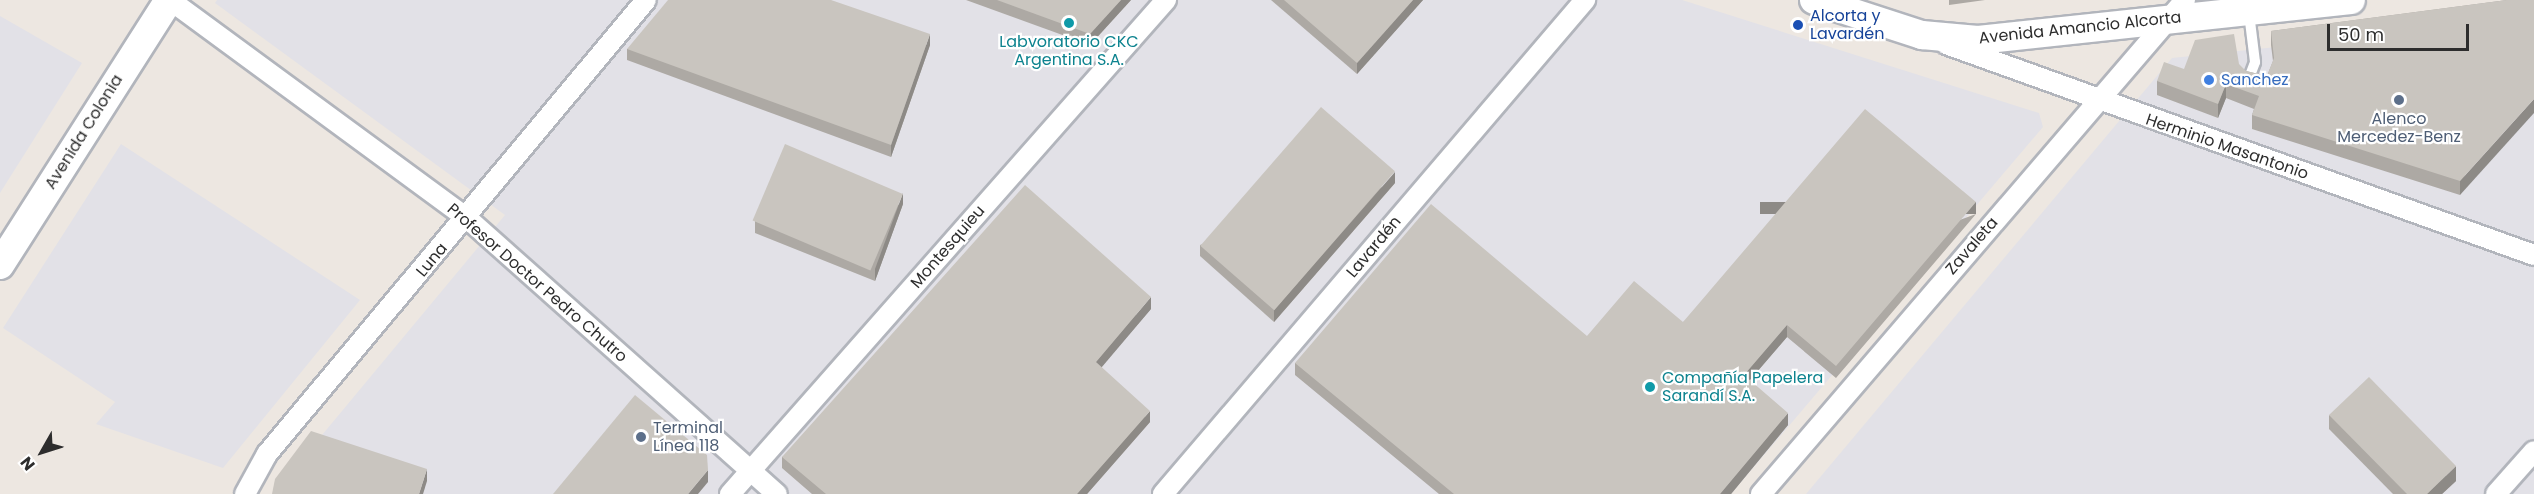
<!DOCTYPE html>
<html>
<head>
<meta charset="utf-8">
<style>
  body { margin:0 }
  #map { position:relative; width:2534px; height:494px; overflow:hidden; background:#ede7e1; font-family:Poppins,sans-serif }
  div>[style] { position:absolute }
  .industrial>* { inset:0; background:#e2e1e7 }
  .roads { filter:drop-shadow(2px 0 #b2b5bc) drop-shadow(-2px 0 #b2b5bc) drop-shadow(0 2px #b2b5bc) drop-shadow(0 -2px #b2b5bc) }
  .lane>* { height:10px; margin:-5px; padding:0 5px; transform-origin:5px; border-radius:5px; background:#fff }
  .street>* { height:20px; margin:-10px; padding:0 10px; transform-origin:10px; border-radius:10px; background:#fff }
  .secondary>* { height:28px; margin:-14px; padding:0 14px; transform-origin:14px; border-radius:14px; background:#fff }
  .wall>* { inset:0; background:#ada9a4 }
  .shaded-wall>* { inset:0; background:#8d8a86; transform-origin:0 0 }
  .building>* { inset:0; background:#c9c5bf; transform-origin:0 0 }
  .dots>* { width:16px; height:16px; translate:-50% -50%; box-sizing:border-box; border:3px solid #fff; border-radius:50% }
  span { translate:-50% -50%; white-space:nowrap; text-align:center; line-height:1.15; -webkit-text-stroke:4.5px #fff; paint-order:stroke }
  .transit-label { font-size:16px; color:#164399 }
  .left { translate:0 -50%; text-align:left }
  .street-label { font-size:16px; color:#2d2d2d }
  .culture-label { font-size:16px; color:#0d838f }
  .shop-label { font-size:16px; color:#366cbe }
  .service-label { font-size:16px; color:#4e5e75 }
  .north { position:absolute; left:12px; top:422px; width:60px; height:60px; -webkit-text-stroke:4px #fff; paint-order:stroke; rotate:231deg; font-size:16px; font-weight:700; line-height:24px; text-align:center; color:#2d2d2d }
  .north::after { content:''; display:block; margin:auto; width:21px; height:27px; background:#2d2d2d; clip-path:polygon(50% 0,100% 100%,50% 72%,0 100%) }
  .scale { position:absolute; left:2327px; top:24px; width:142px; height:27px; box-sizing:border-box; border:3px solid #2d2d2d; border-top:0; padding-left:8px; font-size:18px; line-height:21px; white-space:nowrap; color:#2d2d2d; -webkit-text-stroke:4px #fff; paint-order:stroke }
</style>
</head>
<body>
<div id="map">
  <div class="industrial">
    <i style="clip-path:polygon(217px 0,1682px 0,2039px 113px,2043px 127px,1731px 494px,273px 494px,505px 215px,215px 3px)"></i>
    <i style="clip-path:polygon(0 16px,82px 63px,0 193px)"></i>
    <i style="clip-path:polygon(2534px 20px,2534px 494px,1806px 494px,2172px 58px)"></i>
    <i style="clip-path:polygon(121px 144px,360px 300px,223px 468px,96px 424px,115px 402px,3px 328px)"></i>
  </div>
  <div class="roads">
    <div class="lane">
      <i style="left:2249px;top:78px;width:17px;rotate:-69deg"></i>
      <i style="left:2255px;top:62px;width:49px;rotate:-97deg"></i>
    </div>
    <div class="street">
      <i style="left:170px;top:0;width:368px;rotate:36.3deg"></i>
      <i style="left:467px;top:218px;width:415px;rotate:41.7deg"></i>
      <i style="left:1946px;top:44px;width:625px;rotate:19.74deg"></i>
      <i style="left:245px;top:494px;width:46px;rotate:-61.2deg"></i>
      <i style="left:267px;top:454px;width:591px;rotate:-50.14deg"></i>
      <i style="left:730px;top:494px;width:659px;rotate:-48.57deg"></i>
      <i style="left:1163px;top:494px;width:650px;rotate:-49.49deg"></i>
      <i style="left:1761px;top:494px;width:651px;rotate:-49.36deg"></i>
      <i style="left:2496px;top:494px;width:57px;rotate:-48.5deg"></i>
    </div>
    <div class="secondary">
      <i style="left:1814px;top:0;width:114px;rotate:18deg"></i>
      <i style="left:1922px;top:35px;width:56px;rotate:5.1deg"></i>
      <i style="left:1978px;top:40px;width:375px;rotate:-6.1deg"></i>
      <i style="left:0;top:265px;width:314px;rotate:-57.5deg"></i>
    </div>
  </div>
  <div class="wall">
    <i style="clip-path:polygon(966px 0,1131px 0,1090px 45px)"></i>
    <i style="clip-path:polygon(1271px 0,1423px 0,1357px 74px)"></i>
    <i style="clip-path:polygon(1949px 0,1985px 0,1949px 5px)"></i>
    <i style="clip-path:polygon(2507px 0,2460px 195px,2252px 129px,2252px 115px,2254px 109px,2226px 98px,2218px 118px,2157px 95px,2157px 81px,2184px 69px,2246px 71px,2267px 76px,2273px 61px,2271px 45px,2271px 31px)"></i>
    <i style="clip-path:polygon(930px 45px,891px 157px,627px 60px,627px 49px)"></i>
    <i style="clip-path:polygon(1395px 183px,1274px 322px,1200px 256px,1200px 245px)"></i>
    <i style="clip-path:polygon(903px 204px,875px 281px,755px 233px,755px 221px)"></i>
    <i style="clip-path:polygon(1976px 214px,1836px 378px,1787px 337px,1750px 380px,1788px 425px,1731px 494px,1439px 494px,1295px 375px,1295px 363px,1587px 336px,1683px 322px)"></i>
    <i style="clip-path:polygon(1151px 309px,1101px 367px,1150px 422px,1087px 494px,812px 494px,782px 468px,782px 457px)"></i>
    <i style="clip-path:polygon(2329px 415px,2456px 481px,2442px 494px,2393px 494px,2329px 429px)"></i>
  </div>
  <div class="shaded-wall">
    <i style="clip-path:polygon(1121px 0,1131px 0,1090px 45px,1090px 34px)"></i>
    <i style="clip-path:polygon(1413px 0,1423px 0,1357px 74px,1357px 63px)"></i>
    <i style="clip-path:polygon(930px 34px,930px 45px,891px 157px,891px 145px)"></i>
    <i style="clip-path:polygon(2226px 84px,2226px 98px,2218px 118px,2218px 104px)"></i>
    <i style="clip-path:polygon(2534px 99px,2534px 113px,2460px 195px,2460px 181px)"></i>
    <i style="clip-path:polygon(1395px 172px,1395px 183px,1274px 322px,1274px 310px)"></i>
    <i style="clip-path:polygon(903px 193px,903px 204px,875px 281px,875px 269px)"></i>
    <i style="left:1976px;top:202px;width:12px;height:216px;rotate:90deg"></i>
    <i style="clip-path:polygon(1151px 297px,1151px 309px,1096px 374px,1096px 362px)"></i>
    <i style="clip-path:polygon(1787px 325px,1787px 337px,1744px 387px,1744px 375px)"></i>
    <i style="clip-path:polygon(1150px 411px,1150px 422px,1087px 494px,1077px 494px)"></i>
    <i style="clip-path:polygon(1788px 413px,1788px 425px,1731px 494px,1720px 494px)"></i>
    <i style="clip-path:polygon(2456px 466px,2456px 481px,2442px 494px,2427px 494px)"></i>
    <i style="clip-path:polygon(427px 469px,427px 481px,423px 494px,419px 494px)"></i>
    <i style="clip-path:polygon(708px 470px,708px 482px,698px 494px,688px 494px)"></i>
  </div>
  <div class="building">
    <i style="clip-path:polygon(668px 0,831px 0,930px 34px,891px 145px,627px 49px)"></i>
    <i style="clip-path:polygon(997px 0,1121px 0,1090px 34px)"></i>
    <i style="clip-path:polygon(1284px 0,1413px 0,1357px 63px)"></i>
    <i style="clip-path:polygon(2507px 0,2534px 0,2534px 99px,2460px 181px,2252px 115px,2259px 96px,2226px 84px,2218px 104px,2157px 81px,2164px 62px,2184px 69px,2195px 40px,2234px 34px,2239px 64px,2246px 71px,2267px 76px,2274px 58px,2271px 31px)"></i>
    <i style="left:1321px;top:107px;width:98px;height:184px;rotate:41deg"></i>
    <i style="clip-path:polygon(1865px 109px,1976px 202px,1836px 366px,1787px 325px,1744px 375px,1788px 413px,1720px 494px,1454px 494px,1295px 363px,1431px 204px,1587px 336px,1634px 281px,1683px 322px)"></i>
    <i style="left:785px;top:144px;width:128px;height:83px;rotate:23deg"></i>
    <i style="clip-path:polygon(1025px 185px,1151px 297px,1096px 362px,1150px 411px,1077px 494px,826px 494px,782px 457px)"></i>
    <i style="clip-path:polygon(2369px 377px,2456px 466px,2427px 494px,2407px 494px,2329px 415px)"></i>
    <i style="clip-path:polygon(635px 395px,707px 455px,708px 470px,688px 494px,553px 494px)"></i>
    <i style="clip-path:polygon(311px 431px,427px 469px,419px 494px,272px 494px,275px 479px)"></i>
  </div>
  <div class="dots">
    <i style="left:1069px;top:23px;background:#0f9aa8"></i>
    <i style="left:1798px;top:25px;background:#1a4fb4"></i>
    <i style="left:2209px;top:80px;background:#3f7fe0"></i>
    <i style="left:2399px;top:100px;background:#5c6f8a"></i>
    <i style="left:1650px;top:387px;background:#0f9aa8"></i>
    <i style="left:641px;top:437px;background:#5c6f8a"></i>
  </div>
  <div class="transit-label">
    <span class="left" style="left:1810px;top:25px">Alcorta y<br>Lavardén</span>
  </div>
  <div class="street-label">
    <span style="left:2080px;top:28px;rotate:-6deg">Avenida Amancio Alcorta</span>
    <span style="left:84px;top:132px;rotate:-58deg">Avenida Colonia</span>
    <span style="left:2227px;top:147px;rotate:19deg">Herminio Masantonio</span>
    <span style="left:1972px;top:246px;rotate:-49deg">Zavaleta</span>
    <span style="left:948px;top:247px;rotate:-49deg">Montesquieu</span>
    <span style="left:1374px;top:247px;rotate:-50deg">Lavardén</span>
    <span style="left:432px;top:260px;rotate:-50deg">Luna</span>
    <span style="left:537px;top:283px;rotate:41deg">Profesor Doctor Pedro Chutro</span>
  </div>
  <div class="culture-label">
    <span style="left:1069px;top:51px">Labvoratorio CKC<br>Argentina S.A.</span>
    <span class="left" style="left:1662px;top:387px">Compañía Papelera<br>Sarandí S.A.</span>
  </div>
  <div class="shop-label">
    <span class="left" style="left:2221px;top:80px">Sanchez</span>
  </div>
  <div class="service-label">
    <span style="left:2399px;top:128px">Alenco<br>Mercedez-Benz</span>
    <span class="left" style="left:653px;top:437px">Terminal<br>Línea 118</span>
  </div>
  <div class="north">N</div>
  <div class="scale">50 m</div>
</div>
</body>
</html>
